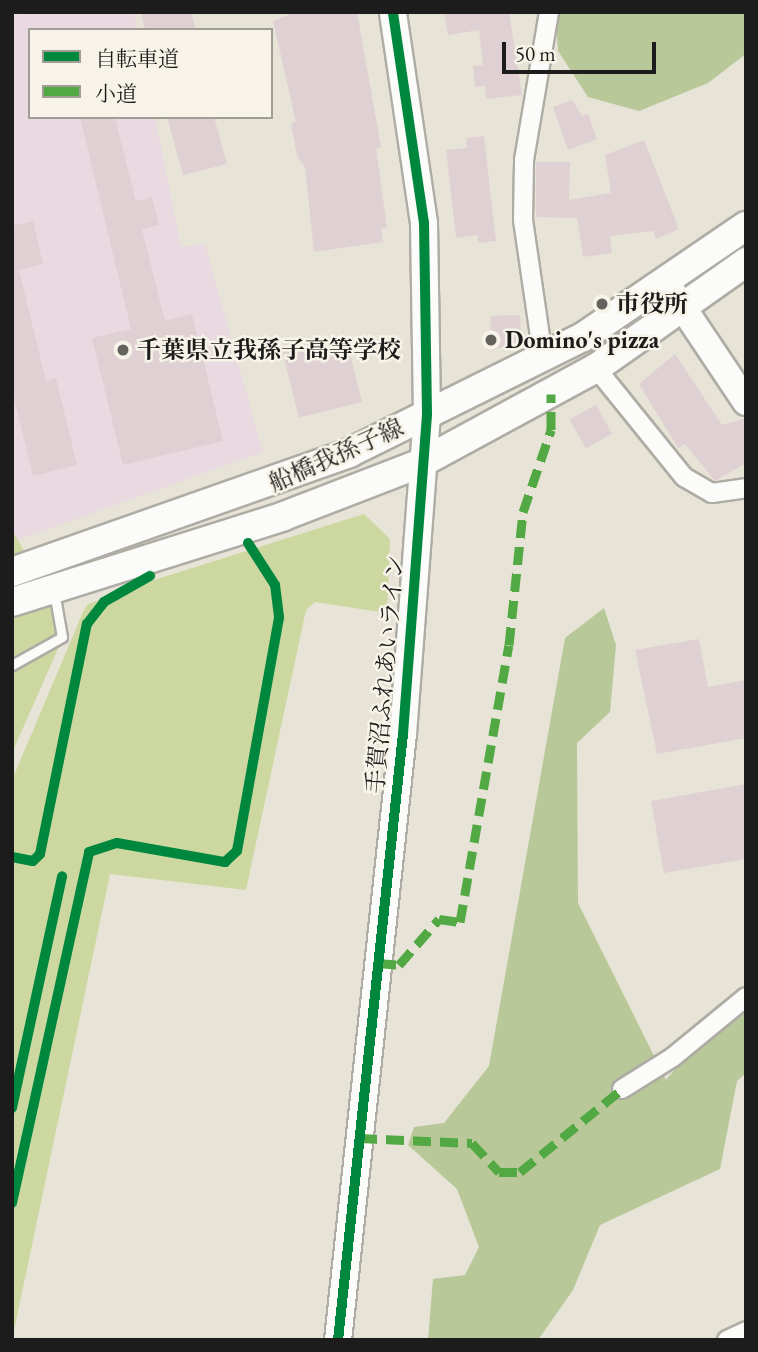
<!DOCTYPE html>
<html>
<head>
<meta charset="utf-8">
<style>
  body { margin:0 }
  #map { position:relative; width:758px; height:1352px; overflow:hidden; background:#e7e4d7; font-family:"EB Garamond","Noto Serif JP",serif }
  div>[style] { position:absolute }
  .built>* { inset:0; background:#e9dae2 }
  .green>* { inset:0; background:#cdd8a1 }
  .forest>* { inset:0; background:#b8c899 }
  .building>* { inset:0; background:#dfd0d3; transform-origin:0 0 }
  .roads { filter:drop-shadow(2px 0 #aeaca4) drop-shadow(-2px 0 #aeaca4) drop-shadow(0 2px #aeaca4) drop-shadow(0 -2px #aeaca4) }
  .lane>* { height:9px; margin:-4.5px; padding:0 4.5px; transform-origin:4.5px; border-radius:4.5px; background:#fbfbf9 }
  .street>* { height:18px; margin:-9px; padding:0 9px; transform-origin:9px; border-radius:9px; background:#fbfbf9 }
  .secondary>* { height:26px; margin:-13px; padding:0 13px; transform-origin:13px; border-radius:13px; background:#fbfbf9 }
  .primary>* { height:28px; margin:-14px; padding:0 14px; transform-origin:14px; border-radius:14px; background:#fbfbf9 }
  .quiet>* { height:9px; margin-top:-4.5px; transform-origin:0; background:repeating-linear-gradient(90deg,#52a943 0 18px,transparent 0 27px) }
  .cycleway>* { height:10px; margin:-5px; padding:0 5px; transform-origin:5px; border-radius:5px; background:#00873e }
  .dots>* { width:19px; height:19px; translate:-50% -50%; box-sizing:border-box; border:4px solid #f7f3e8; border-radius:50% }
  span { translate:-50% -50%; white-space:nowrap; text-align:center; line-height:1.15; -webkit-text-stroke:5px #f7f3e8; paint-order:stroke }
  .poi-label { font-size:24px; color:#1c1c1c; font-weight:700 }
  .left { translate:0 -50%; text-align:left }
  .street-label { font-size:24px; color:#1c1c1c }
  .frame { position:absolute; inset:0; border:14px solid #1c1c1c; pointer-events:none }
  .legend { position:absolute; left:28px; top:28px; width:245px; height:91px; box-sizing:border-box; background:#f7f3e8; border:2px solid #9f9d96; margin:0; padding:9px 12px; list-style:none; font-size:21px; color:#1c1c1c }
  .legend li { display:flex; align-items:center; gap:14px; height:35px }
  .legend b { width:35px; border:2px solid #9f9d96 }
  .scale { position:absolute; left:502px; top:42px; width:154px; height:32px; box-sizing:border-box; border:4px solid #1c1c1c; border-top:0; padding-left:9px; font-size:21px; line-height:24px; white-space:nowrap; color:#1c1c1c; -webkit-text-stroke:5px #f7f3e8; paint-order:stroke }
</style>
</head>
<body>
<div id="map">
  <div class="built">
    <i style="clip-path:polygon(30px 12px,134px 12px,138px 30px,30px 30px,30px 117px,155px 117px,181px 247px,205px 244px,263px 452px,12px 542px,12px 16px)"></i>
  </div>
  <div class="green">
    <i style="clip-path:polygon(364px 514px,390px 539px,387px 613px,315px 602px,306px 610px,246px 890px,110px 874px,12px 1340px,12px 780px,83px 612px,88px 604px,154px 580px)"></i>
    <i style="clip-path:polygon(12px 530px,68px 626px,12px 753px)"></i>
  </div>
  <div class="forest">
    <i style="clip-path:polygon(555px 12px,746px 12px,746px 54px,708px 83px,639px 111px,588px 97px,558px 51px)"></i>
    <i style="clip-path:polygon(604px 608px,616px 645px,610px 712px,577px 743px,578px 903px,666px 1080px,746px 984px,746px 1073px,737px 1081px,720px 1169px,600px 1225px,573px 1290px,538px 1340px,428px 1340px,433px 1279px,465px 1275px,479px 1247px,457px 1189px,408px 1145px,414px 1127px,444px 1123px,489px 1066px,565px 638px)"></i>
  </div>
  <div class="building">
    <i style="clip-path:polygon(141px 12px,191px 12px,196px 30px,145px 30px)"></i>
    <i style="clip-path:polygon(296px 12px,357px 12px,381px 147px,376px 148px,387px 228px,381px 229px,383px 242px,314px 252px,305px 167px,297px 156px,291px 123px,296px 122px,273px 21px)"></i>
    <i style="clip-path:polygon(444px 12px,509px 12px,522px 95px,486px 99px,485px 86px,475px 87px,473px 66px,483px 65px,479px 30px,448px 35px)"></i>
    <i style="clip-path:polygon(572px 100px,582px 116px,588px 114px,597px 139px,568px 150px,553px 107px)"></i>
    <i style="clip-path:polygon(80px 117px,115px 117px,136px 201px,152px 197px,159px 225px,142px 229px,165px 321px,192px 314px,223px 441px,123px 465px,92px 338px,131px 329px)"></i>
    <i style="clip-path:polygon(167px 117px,214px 117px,227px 164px,183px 175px)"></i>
    <i style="clip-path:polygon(484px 136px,496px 241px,478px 243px,477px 235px,456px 238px,446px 150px,467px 148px,466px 138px)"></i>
    <i style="clip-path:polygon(644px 140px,679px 229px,656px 239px,653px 231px,610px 236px,612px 253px,583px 257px,577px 218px,536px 217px,536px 162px,570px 162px,569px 200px,611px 193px,605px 155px)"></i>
    <i style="clip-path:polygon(33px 221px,43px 264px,19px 270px,46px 381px,56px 378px,77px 465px,33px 476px,12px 390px,12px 226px)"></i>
    <i style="clip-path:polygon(520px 315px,521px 341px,492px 350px,490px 316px)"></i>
    <i style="left:345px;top:334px;width:70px;height:65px;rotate:76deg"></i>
    <i style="clip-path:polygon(675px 354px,722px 425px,746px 418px,746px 463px,715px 481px,685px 444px,678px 448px,639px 384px)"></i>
    <i style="left:596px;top:405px;width:33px;height:30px;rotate:61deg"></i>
    <i style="clip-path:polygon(699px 639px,708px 687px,746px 680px,746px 738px,657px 754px,635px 650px)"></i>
    <i style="clip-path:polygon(746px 784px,746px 859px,664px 873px,651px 801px)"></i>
  </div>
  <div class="roads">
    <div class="lane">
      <i style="left:12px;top:665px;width:57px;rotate:-29.2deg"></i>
      <i style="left:62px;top:637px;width:47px;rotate:-99.9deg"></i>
    </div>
    <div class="street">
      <i style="left:543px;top:357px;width:138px;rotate:-98.3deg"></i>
      <i style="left:523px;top:220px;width:60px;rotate:-89deg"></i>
      <i style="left:524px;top:160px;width:150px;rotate:-80.4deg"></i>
      <i style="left:596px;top:368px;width:140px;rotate:51.1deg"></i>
      <i style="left:684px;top:477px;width:32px;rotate:30deg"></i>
      <i style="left:712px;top:493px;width:34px;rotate:-8deg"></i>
      <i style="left:622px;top:1089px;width:60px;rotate:-32.1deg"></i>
      <i style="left:673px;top:1057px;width:94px;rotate:-39.4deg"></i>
      <i style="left:727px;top:1340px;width:21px;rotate:-25deg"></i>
    </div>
    <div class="secondary">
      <i style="left:667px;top:284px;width:142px;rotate:56.2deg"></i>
      <i style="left:338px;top:1340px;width:609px;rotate:-83.88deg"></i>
      <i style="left:403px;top:734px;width:321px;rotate:-85.7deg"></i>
      <i style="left:427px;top:414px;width:191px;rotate:-90.9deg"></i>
      <i style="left:424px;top:223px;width:213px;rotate:-98.4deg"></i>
    </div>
    <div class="primary">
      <i style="left:12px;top:572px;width:357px;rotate:-19.4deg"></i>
      <i style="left:349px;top:453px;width:261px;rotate:-26.4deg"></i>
      <i style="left:583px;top:337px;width:197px;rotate:-34.3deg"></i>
      <i style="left:12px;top:602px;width:285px;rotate:-17.5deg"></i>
      <i style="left:284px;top:516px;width:147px;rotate:-21.1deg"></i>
      <i style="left:421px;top:463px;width:199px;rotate:-28.5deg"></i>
      <i style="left:596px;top:368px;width:184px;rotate:-35.2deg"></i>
    </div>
  </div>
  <div class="quiet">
    <i style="left:378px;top:963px;width:21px;rotate:5deg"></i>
    <i style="left:399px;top:965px;width:61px;rotate:-49deg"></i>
    <i style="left:439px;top:919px;width:21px;rotate:8deg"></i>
    <i style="left:460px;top:922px;width:281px;rotate:-80deg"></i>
    <i style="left:509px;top:645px;width:134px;rotate:-84deg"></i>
    <i style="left:523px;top:512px;width:87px;rotate:-71.1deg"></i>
    <i style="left:551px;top:430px;width:36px;rotate:-90deg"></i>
    <i style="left:359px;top:1138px;width:113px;rotate:2.5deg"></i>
    <i style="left:472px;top:1143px;width:40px;rotate:47deg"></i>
    <i style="left:499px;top:1172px;width:21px"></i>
    <i style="left:520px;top:1172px;width:132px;rotate:-39.1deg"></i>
  </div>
  <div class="cycleway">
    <i style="left:12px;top:857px;width:21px;rotate:11deg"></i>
    <i style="left:33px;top:861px;width:10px;rotate:-45deg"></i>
    <i style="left:40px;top:854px;width:235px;rotate:-78.5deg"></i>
    <i style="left:87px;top:624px;width:28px;rotate:-52deg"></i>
    <i style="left:104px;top:602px;width:53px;rotate:-29.5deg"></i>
    <i style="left:12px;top:1108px;width:237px;rotate:-77.8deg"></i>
    <i style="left:12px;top:1203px;width:359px;rotate:-77.6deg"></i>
    <i style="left:89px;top:852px;width:29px;rotate:-18deg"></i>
    <i style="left:117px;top:843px;width:110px;rotate:10deg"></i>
    <i style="left:225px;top:862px;width:16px;rotate:-43deg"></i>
    <i style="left:237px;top:851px;width:238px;rotate:-79.8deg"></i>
    <i style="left:279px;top:617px;width:32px;rotate:-97deg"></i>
    <i style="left:275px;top:585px;width:50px;rotate:-122.7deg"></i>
    <i style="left:338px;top:1340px;width:609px;rotate:-83.88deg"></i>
    <i style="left:403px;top:734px;width:321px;rotate:-85.7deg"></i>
    <i style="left:427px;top:414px;width:191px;rotate:-90.9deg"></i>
    <i style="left:424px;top:223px;width:213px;rotate:-98.4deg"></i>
  </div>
  <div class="dots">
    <i style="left:602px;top:304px;background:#63625d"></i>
    <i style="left:491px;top:340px;background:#63625d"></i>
    <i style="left:123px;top:350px;background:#63625d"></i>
  </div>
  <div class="poi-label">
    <span class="left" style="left:616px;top:304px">市役所</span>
    <span class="left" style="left:505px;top:340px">Domino's pizza</span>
    <span class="left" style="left:137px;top:350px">千葉県立我孫子高等学校</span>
  </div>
  <div class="street-label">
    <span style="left:336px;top:455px;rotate:-24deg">船橋我孫子線</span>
    <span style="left:385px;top:674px;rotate:-85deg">手賀沼ふれあいライン</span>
  </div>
  <div class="frame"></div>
  <ul class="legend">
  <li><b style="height:9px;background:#00873e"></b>自転車道</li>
  <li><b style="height:9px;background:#52a943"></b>小道</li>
  </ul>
  <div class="scale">50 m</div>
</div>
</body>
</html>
